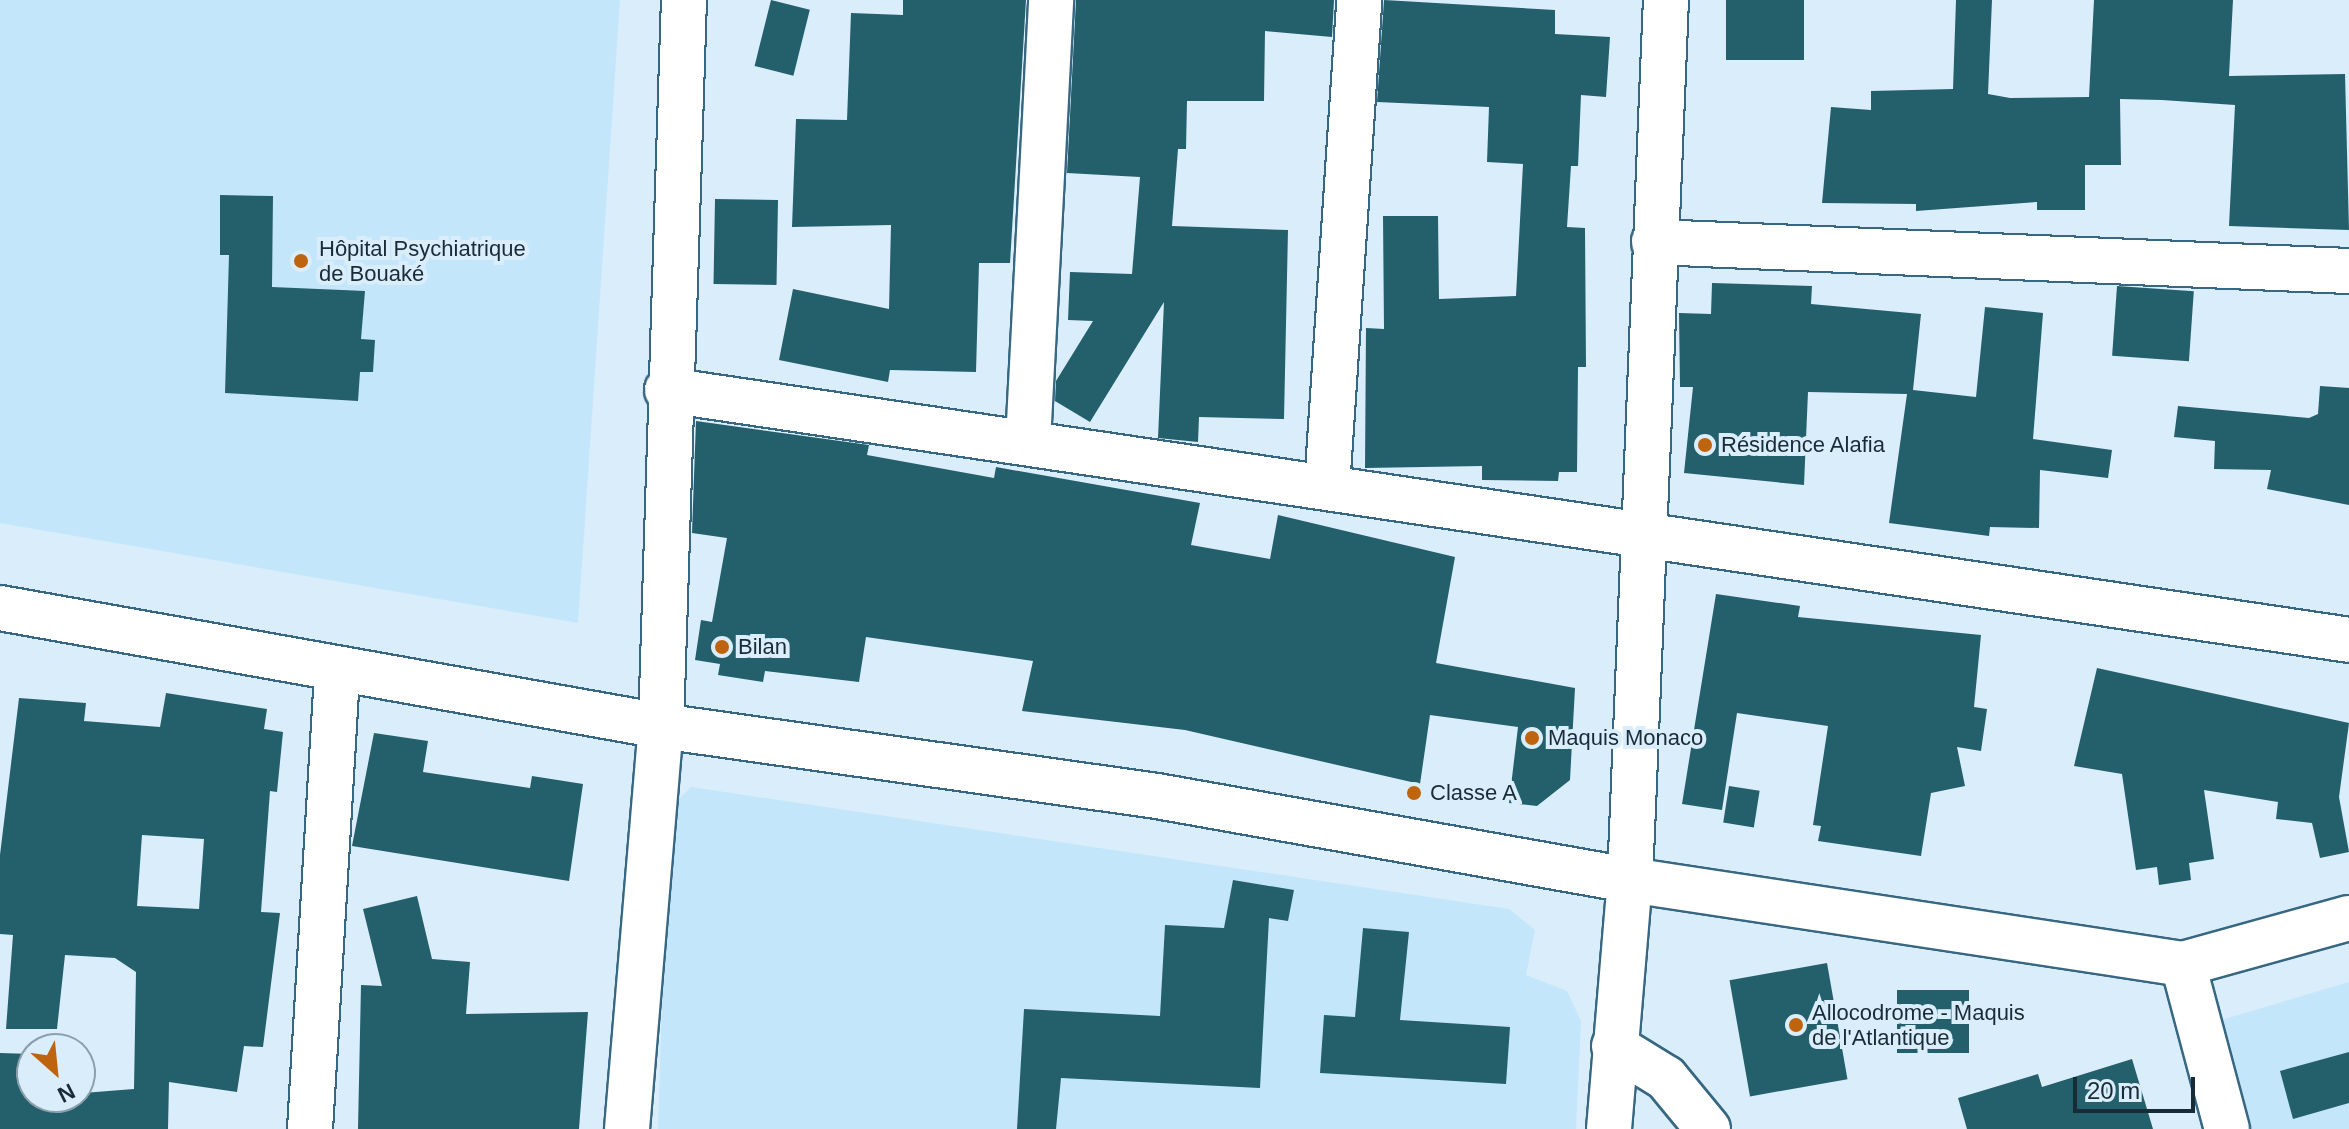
<!DOCTYPE html>
<html>
<head>
<meta charset="utf-8">
<style>
  body { margin:0 }
  #map { position:relative; width:2349px; height:1129px; overflow:hidden; background:#daedfa; font-family:Arial,sans-serif }
  div>[style] { position:absolute }
  .built>* { inset:0; background:#c3e6fb }
  .building>* { inset:0; background:#245f6c; transform-origin:0 0 }
  .roads { filter:drop-shadow(2px 0 #376781) drop-shadow(-2px 0 #376781) drop-shadow(0 2px #376781) drop-shadow(0 -2px #376781) }
  .minor>* { height:44px; margin:-22px; padding:0 22px; transform-origin:22px; border-radius:22px; background:#fff }
  .dots>* { width:22px; height:22px; translate:-50% -50%; box-sizing:border-box; border:4px solid #daedfa; border-radius:50% }
  span { translate:-50% -50%; white-space:nowrap; text-align:center; line-height:1.15; -webkit-text-stroke:8px #daedfa; paint-order:stroke }
  .poi-label { font-size:22px; color:#182c37 }
  .left { translate:0 -50%; text-align:left }
  .north { position:absolute; left:16px; top:1033px; width:80px; height:80px; box-sizing:border-box; background:#daedfa; border:2px solid #8ca0ac; border-radius:50%; rotate:153deg; font-size:22px; font-weight:700; line-height:32px; text-align:center; color:#182c37 }
  .north::after { content:''; display:block; margin:auto; width:28px; height:36px; background:#bf640e; clip-path:polygon(50% 0,100% 100%,50% 72%,0 100%) }
  .scale { position:absolute; left:2073px; top:1077px; width:122px; height:36px; box-sizing:border-box; border:4px solid #182c37; border-top:0; padding-left:10px; font-size:24px; line-height:28px; white-space:nowrap; color:#182c37; -webkit-text-stroke:6px #daedfa; paint-order:stroke }
</style>
</head>
<body>
<div id="map">
  <div class="built">
    <i style="clip-path:polygon(0 0,620px 0,578px 623px,0 523px)"></i>
    <i style="clip-path:polygon(691px 787px,1509px 909px,1535px 930px,1526px 975px,1567px 991px,1581px 1021px,1576px 1129px,658px 1129px,668px 810px)"></i>
    <i style="clip-path:polygon(2349px 982px,2349px 1129px,2250px 1129px,2218px 1021px)"></i>
  </div>
  <div class="building">
    <i style="left:771px;top:0;width:40px;height:68px;rotate:14deg"></i>
    <i style="clip-path:polygon(903px 0,1026px 0,1010px 263px,979px 263px,976px 372px,890px 370px,888px 382px,779px 360px,793px 289px,889px 309px,891px 225px,792px 227px,796px 119px,847px 120px,851px 13px,903px 15px)"></i>
    <i style="clip-path:polygon(1076px 0,1334px 0,1332px 37px,1265px 31px,1264px 101px,1187px 101px,1186px 149px,1178px 149px,1172px 226px,1288px 230px,1284px 419px,1199px 417px,1198px 442px,1158px 438px,1164px 302px,1090px 422px,1055px 401px,1056px 381px,1093px 321px,1068px 320px,1070px 272px,1132px 274px,1140px 177px,1067px 173px)"></i>
    <i style="clip-path:polygon(1384px 0,1555px 10px,1555px 34px,1610px 37px,1606px 97px,1581px 95px,1578px 166px,1571px 166px,1567px 227px,1585px 228px,1586px 367px,1578px 367px,1577px 472px,1559px 472px,1558px 481px,1482px 480px,1482px 466px,1365px 468px,1366px 328px,1384px 329px,1383px 216px,1438px 216px,1439px 299px,1516px 296px,1523px 164px,1487px 162px,1489px 107px,1377px 102px)"></i>
    <i style="left:1726px;top:0;width:78px;height:60px"></i>
    <i style="clip-path:polygon(1956px 0,1992px 0,1988px 94px,2010px 98px,2089px 97px,2094px 0,2233px 0,2229px 76px,2345px 74px,2349px 230px,2229px 226px,2235px 105px,2162px 100px,2120px 99px,2121px 165px,2085px 165px,2085px 210px,2037px 210px,2037px 202px,1916px 211px,1916px 204px,1822px 203px,1831px 107px,1871px 110px,1871px 91px,1953px 89px)"></i>
    <i style="clip-path:polygon(220px 195px,273px 196px,272px 287px,365px 291px,361px 339px,375px 340px,373px 372px,360px 372px,358px 401px,225px 393px,229px 255px,220px 255px)"></i>
    <i style="left:778px;top:200px;width:85px;height:63px;rotate:91deg"></i>
    <i style="clip-path:polygon(1712px 283px,1812px 286px,1811px 304px,1921px 314px,1913px 390px,1976px 397px,1985px 307px,2043px 313px,2033px 439px,2112px 450px,2108px 478px,2040px 470px,2039px 528px,1990px 527px,1989px 536px,1889px 523px,1907px 394px,1808px 392px,1804px 485px,1684px 473px,1693px 387px,1680px 387px,1679px 313px,1711px 314px)"></i>
    <i style="left:2117px;top:286px;width:77px;height:70px;rotate:4deg"></i>
    <i style="clip-path:polygon(2320px 386px,2349px 388px,2349px 505px,2267px 489px,2271px 470px,2214px 469px,2215px 441px,2174px 437px,2178px 406px,2309px 418px,2318px 414px)"></i>
    <i style="clip-path:polygon(696px 421px,869px 445px,867px 455px,994px 478px,996px 467px,1200px 503px,1191px 545px,1270px 559px,1278px 515px,1455px 557px,1436px 663px,1575px 688px,1570px 780px,1537px 806px,1509px 803px,1518px 727px,1430px 715px,1420px 784px,1185px 730px,1022px 711px,1033px 661px,866px 637px,859px 682px,765px 671px,763px 682px,718px 675px,720px 664px,695px 660px,701px 620px,712px 622px,727px 538px,692px 533px)"></i>
    <i style="clip-path:polygon(1716px 594px,1800px 606px,1798px 617px,1981px 635px,1974px 707px,1987px 709px,1981px 751px,1957px 747px,1965px 786px,1931px 793px,1921px 856px,1818px 841px,1821px 826px,1813px 825px,1828px 726px,1737px 713px,1722px 810px,1682px 804px)"></i>
    <i style="clip-path:polygon(2097px 668px,2349px 723px,2339px 797px,2349px 852px,2320px 858px,2312px 823px,2276px 819px,2278px 802px,2204px 790px,2214px 859px,2189px 863px,2191px 880px,2159px 885px,2157px 867px,2136px 870px,2122px 774px,2074px 766px)"></i>
    <i style="clip-path:polygon(evenodd,166px 693px,267px 709px,264px 729px,283px 732px,277px 792px,270px 791px,261px 912px,280px 913px,263px 1047px,244px 1046px,237px 1092px,169px 1082px,168px 1129px,0 1129px,0 1053px,32px 1054px,32px 1097px,134px 1089px,136px 972px,115px 958px,65px 955px,57px 1029px,6px 1029px,13px 935px,0 934px,0 855px,19px 698px,86px 703px,84px 721px,160px 727px,166px 693px,142px 835px,204px 839px,199px 909px,137px 906px,142px 835px)"></i>
    <i style="clip-path:polygon(374px 733px,428px 741px,423px 772px,530px 788px,532px 776px,583px 784px,569px 881px,352px 846px)"></i>
    <i style="left:1729px;top:786px;width:31px;height:37px;rotate:9deg"></i>
    <i style="clip-path:polygon(1233px 880px,1294px 890px,1288px 921px,1269px 918px,1260px 1088px,1061px 1078px,1056px 1129px,1017px 1129px,1024px 1009px,1160px 1016px,1165px 925px,1224px 928px)"></i>
    <i style="clip-path:polygon(417px 896px,432px 959px,470px 962px,466px 1014px,588px 1012px,579px 1129px,358px 1129px,361px 985px,382px 986px,363px 909px)"></i>
    <i style="clip-path:polygon(1363px 928px,1409px 932px,1400px 1020px,1510px 1027px,1506px 1084px,1320px 1073px,1324px 1015px,1355px 1017px)"></i>
    <i style="left:1827px;top:963px;width:118px;height:99px;rotate:80deg"></i>
    <i style="left:1969px;top:990px;width:63px;height:72px;rotate:90deg"></i>
    <i style="clip-path:polygon(2349px 1052px,2349px 1103px,2293px 1119px,2280px 1071px)"></i>
    <i style="clip-path:polygon(2132px 1059px,2153px 1129px,1967px 1129px,1958px 1098px,2038px 1074px,2042px 1087px)"></i>
  </div>
  <div class="roads">
    <div class="minor">
      <i style="left:1654px;top:242px;width:696px;rotate:2.39deg"></i>
      <i style="left:667px;top:390px;width:1700px;rotate:8.45deg"></i>
      <i style="left:1028px;top:442px;width:443px;rotate:-87deg"></i>
      <i style="left:1327px;top:487px;width:488px;rotate:-86.2deg"></i>
      <i style="left:0;top:608px;width:671px;rotate:10.12deg"></i>
      <i style="left:661px;top:726px;width:501px;rotate:8.03deg"></i>
      <i style="left:1157px;top:796px;width:480px;rotate:10.1deg"></i>
      <i style="left:1630px;top:880px;width:559px;rotate:8.64deg"></i>
      <i style="left:2183px;top:964px;width:172px;rotate:-15.5deg"></i>
      <i style="left:2183px;top:964px;width:171px;rotate:75.1deg"></i>
      <i style="left:1614px;top:1046px;width:61px;rotate:31.6deg"></i>
      <i style="left:1666px;top:1078px;width:66px;rotate:50.5deg"></i>
      <i style="left:310px;top:1129px;width:457px;rotate:-86.6deg"></i>
      <i style="left:627px;top:1129px;width:404px;rotate:-85.2deg"></i>
      <i style="left:661px;top:726px;width:726px;rotate:-88.19deg"></i>
      <i style="left:1609px;top:1129px;width:250px;rotate:-85.2deg"></i>
      <i style="left:1630px;top:880px;width:881px;rotate:-87.66deg"></i>
    </div>
  </div>
  <div class="dots">
    <i style="left:301px;top:261px;background:#bf640e"></i>
    <i style="left:1705px;top:445px;background:#bf640e"></i>
    <i style="left:722px;top:647px;background:#bf640e"></i>
    <i style="left:1532px;top:738px;background:#bf640e"></i>
    <i style="left:1414px;top:793px;background:#bf640e"></i>
    <i style="left:1796px;top:1025px;background:#bf640e"></i>
  </div>
  <div class="poi-label">
    <span class="left" style="left:319px;top:261px">Hôpital Psychiatrique<br>de Bouaké</span>
    <span class="left" style="left:1721px;top:445px">Résidence Alafia</span>
    <span class="left" style="left:738px;top:647px">Bilan</span>
    <span class="left" style="left:1548px;top:738px">Maquis Monaco</span>
    <span class="left" style="left:1430px;top:793px">Classe A</span>
    <span class="left" style="left:1812px;top:1025px">Allocodrome - Maquis<br>de l'Atlantique</span>
  </div>
  <div class="north">N</div>
  <div class="scale">20 m</div>
</div>
</body>
</html>
